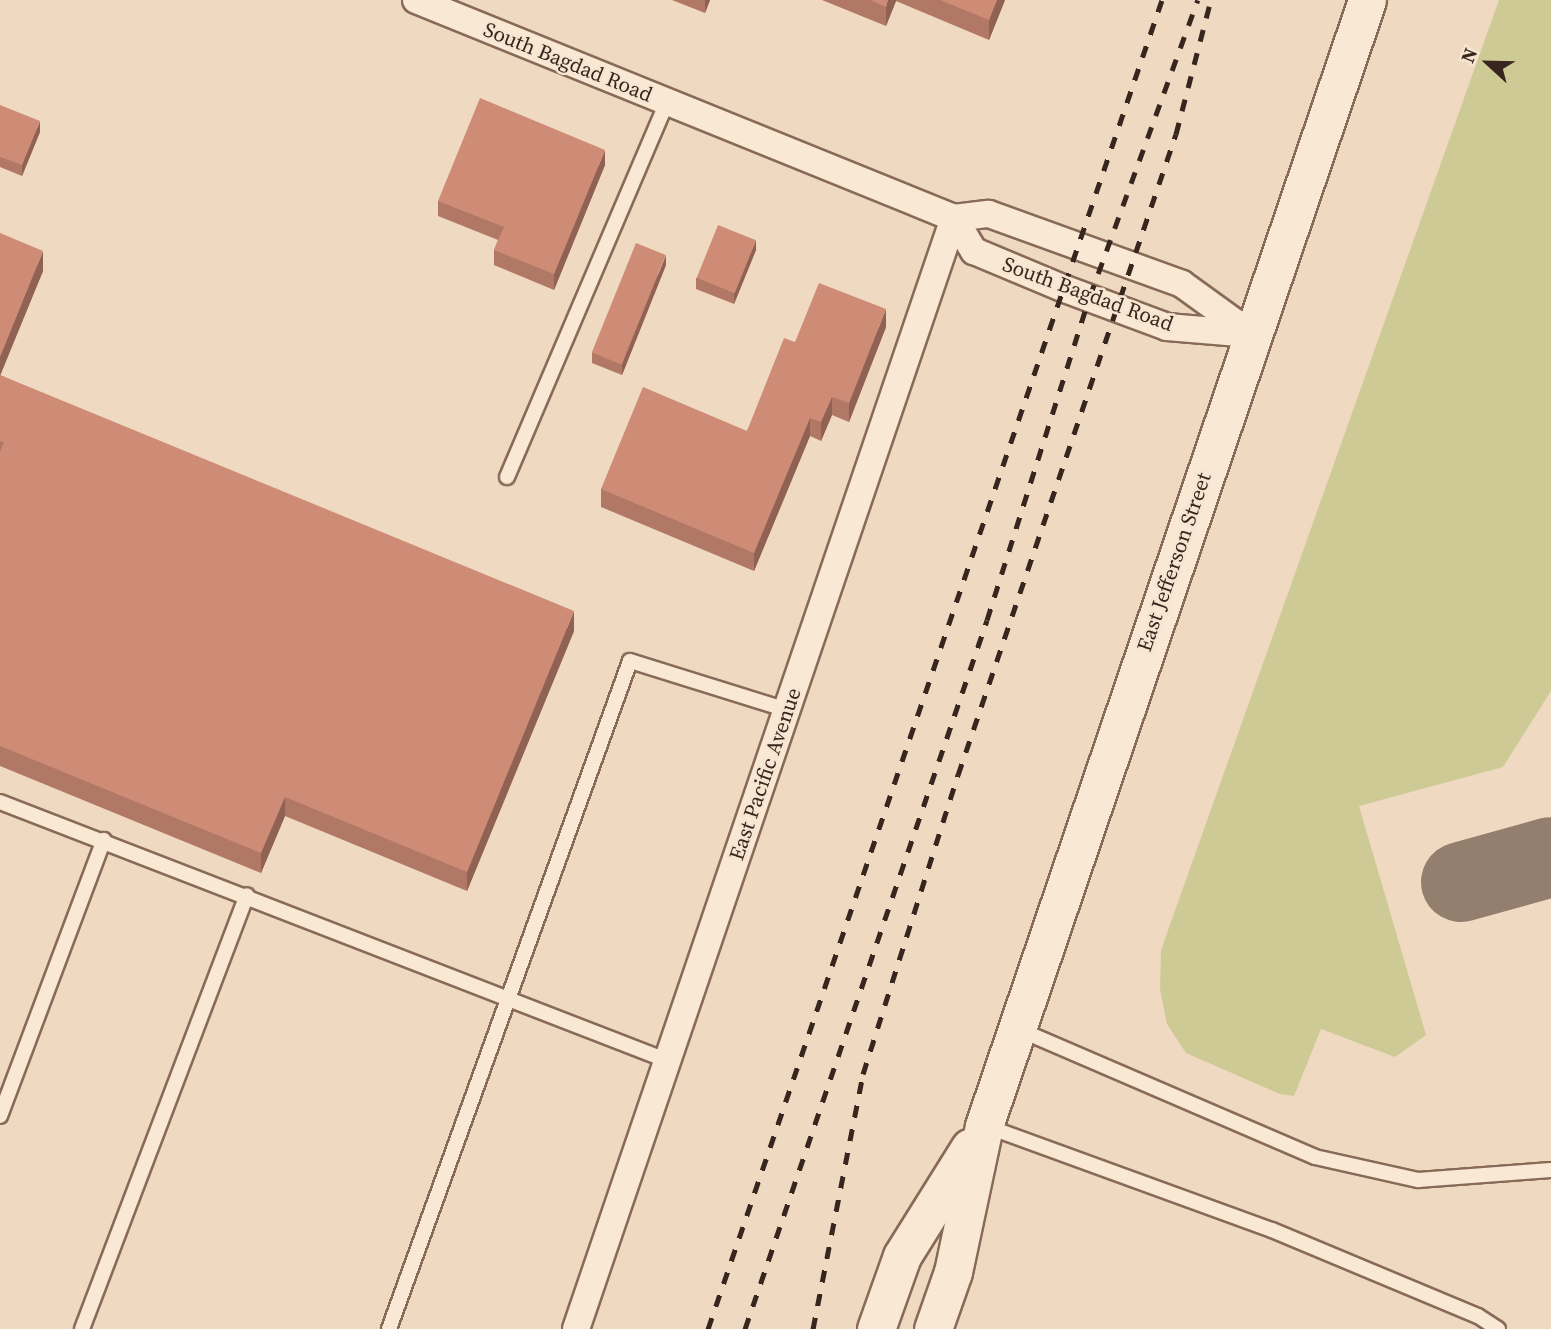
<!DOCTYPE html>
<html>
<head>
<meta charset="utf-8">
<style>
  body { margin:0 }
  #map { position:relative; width:1551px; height:1329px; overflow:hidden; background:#efd9c1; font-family:"Source Serif 4",serif }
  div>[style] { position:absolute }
  .green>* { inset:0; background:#cdca95 }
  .taxiway>* { height:80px; margin:-40px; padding:0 40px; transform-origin:40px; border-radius:40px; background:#947f6f }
  .roads { filter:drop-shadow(2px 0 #886a58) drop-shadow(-2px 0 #886a58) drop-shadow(0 2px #886a58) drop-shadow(0 -2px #886a58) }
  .lane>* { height:14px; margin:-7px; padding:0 7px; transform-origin:7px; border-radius:7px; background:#f9e8d4 }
  .street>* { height:26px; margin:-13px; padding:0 13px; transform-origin:13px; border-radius:13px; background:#f9e8d4 }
  .secondary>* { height:37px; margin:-18.5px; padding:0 18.5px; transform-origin:18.5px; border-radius:18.5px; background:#f9e8d4 }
  .rail>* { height:5px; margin-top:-2.5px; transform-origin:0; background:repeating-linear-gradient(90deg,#38251d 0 12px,transparent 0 24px) }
  .wall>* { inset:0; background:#b17865 }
  .shaded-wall>* { inset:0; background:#906253 }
  .building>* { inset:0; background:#ce8c76; transform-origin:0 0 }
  span { translate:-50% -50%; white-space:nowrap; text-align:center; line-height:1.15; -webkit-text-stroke:5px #f6e5d1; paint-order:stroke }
  .street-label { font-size:21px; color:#38251d }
  .north { position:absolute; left:1453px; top:28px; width:70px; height:70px; -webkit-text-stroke:5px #f6e5d1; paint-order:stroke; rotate:292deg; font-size:19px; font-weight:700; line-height:28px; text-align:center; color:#38251d }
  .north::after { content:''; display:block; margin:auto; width:24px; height:32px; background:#38251d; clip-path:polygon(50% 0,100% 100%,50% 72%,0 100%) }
</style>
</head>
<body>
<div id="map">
  <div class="green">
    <i style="clip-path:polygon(1499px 0,1551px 0,1551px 691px,1503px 767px,1359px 806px,1426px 1035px,1395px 1057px,1321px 1029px,1294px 1096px,1280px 1094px,1186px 1053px,1167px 1024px,1160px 989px,1161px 950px)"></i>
  </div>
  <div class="taxiway">
    <i style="left:1461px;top:882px;width:93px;rotate:-15.5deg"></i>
  </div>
  <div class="roads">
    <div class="lane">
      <i style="left:507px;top:477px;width:408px;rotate:-66.9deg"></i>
      <i style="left:0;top:802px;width:714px;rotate:21.18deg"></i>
      <i style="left:1018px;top:1029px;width:323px;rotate:23.3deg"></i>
      <i style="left:1315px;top:1157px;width:106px;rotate:12.6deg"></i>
      <i style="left:1418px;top:1180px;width:133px;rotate:-4.3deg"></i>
      <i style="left:0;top:1116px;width:295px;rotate:-69.4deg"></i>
      <i style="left:986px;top:1126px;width:304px;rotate:20deg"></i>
      <i style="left:1272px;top:1230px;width:223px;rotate:22.7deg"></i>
      <i style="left:1478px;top:1316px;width:24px;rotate:33deg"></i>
      <i style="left:82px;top:1329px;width:464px;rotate:-69.2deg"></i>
      <i style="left:389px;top:1329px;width:710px;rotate:-70.16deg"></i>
      <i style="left:630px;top:661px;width:164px;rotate:17.3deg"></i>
    </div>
    <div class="street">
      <i style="left:416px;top:0;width:580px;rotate:22.06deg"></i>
      <i style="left:954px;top:218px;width:35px;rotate:-7deg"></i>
      <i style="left:989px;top:214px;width:205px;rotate:19.9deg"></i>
      <i style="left:1182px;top:284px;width:85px;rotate:35.9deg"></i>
      <i style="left:954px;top:218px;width:39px;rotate:59deg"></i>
      <i style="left:974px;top:251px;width:99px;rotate:22.7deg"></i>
      <i style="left:1065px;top:289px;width:109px;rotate:20.4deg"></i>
      <i style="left:1167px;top:327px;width:84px;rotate:4.8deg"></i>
      <i style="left:576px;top:1329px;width:1174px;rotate:-71.21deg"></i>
    </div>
    <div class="secondary">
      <i style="left:876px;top:1329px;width:77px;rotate:-70.4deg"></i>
      <i style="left:902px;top:1256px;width:128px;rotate:-58deg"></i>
      <i style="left:933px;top:1329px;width:60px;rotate:-70.7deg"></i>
      <i style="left:953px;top:1272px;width:149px;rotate:-78deg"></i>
      <i style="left:984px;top:1126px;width:1189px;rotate:-71.21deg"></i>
    </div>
  </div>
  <div class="rail">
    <i style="left:708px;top:1329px;width:1404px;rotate:-71.14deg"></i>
    <i style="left:745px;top:1329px;width:749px;rotate:-71.15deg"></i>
    <i style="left:987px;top:620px;width:340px;rotate:-72.4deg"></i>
    <i style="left:1090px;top:296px;width:315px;rotate:-70deg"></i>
    <i style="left:813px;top:1329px;width:260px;rotate:-78.9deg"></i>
    <i style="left:863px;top:1074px;width:314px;rotate:-72.4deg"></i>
    <i style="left:958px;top:775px;width:677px;rotate:-71.22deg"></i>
    <i style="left:1176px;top:134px;width:138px;rotate:-75.4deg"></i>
  </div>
  <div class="wall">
    <i style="clip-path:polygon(672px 0,710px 0,705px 13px)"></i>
    <i style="clip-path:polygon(822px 0,1005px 0,989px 40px,896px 1px,886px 26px)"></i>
    <i style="clip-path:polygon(0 105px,40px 132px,22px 176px,0 167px)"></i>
    <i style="clip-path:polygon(605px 165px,554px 290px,494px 265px,494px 250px,498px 240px,438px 216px,438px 201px)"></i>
    <i style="clip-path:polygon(0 233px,43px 271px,0 375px,574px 631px,467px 891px,285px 816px,261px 873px,0 766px)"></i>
    <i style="clip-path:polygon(756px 250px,734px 304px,696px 289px,696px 278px)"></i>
    <i style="clip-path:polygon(666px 265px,622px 375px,592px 363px,592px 353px)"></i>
    <i style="clip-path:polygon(886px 327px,849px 422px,832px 415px,821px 441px,810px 436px,754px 571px,601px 507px,601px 489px,747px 431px,795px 342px)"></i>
  </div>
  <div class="shaded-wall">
    <i style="clip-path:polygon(705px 0,710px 0,705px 13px)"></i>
    <i style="clip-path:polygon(888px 0,896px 0,896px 1px,886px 26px,886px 7px)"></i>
    <i style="clip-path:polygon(997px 0,1005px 0,989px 40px,989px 20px)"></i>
    <i style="clip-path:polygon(40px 121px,40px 132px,22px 176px,22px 165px)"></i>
    <i style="clip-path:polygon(605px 150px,605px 165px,554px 290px,554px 274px)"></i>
    <i style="clip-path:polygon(756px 240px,756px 250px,734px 304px,734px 294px)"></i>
    <i style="clip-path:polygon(43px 251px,43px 271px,0 376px,0 357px)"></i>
    <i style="clip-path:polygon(666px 255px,666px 265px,622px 375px,622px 365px)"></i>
    <i style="clip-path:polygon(886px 309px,886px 327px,849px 422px,849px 403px)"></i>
    <i style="clip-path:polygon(832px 397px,832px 415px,821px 441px,821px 422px)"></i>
    <i style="clip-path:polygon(810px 418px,810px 436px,754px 571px,754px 553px)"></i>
    <i style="clip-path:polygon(574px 611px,574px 631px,467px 891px,467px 872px)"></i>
    <i style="clip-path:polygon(285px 797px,285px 816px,261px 873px,261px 853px)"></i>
  </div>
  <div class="building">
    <i style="clip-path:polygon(870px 0,888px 0,886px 7px)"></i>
    <i style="clip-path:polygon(940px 0,997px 0,989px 20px)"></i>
    <i style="clip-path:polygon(480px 98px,605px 150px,554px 274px,494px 250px,504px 227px,438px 201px)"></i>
    <i style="clip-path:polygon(0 105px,40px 121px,22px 165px,0 157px)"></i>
    <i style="left:718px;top:225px;width:41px;height:57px;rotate:22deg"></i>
    <i style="clip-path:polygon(0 233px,43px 251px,0 357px)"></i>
    <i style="left:636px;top:243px;width:32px;height:118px;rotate:22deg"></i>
    <i style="clip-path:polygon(819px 283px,886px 309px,849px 403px,832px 397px,821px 422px,810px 418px,754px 553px,601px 489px,643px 387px,747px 431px,784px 338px,795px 342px)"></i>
    <i style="clip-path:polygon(0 375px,574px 611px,467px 872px,285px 797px,261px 853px,0 746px,0 452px,4px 442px,0 441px)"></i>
  </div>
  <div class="street-label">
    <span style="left:568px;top:62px;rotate:22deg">South Bagdad Road</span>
    <span style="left:1088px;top:294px;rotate:20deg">South Bagdad Road</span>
    <span style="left:1174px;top:562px;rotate:-71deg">East Jefferson Street</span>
    <span style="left:765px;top:774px;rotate:-71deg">East Pacific Avenue</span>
  </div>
  <div class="north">N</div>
</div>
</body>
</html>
